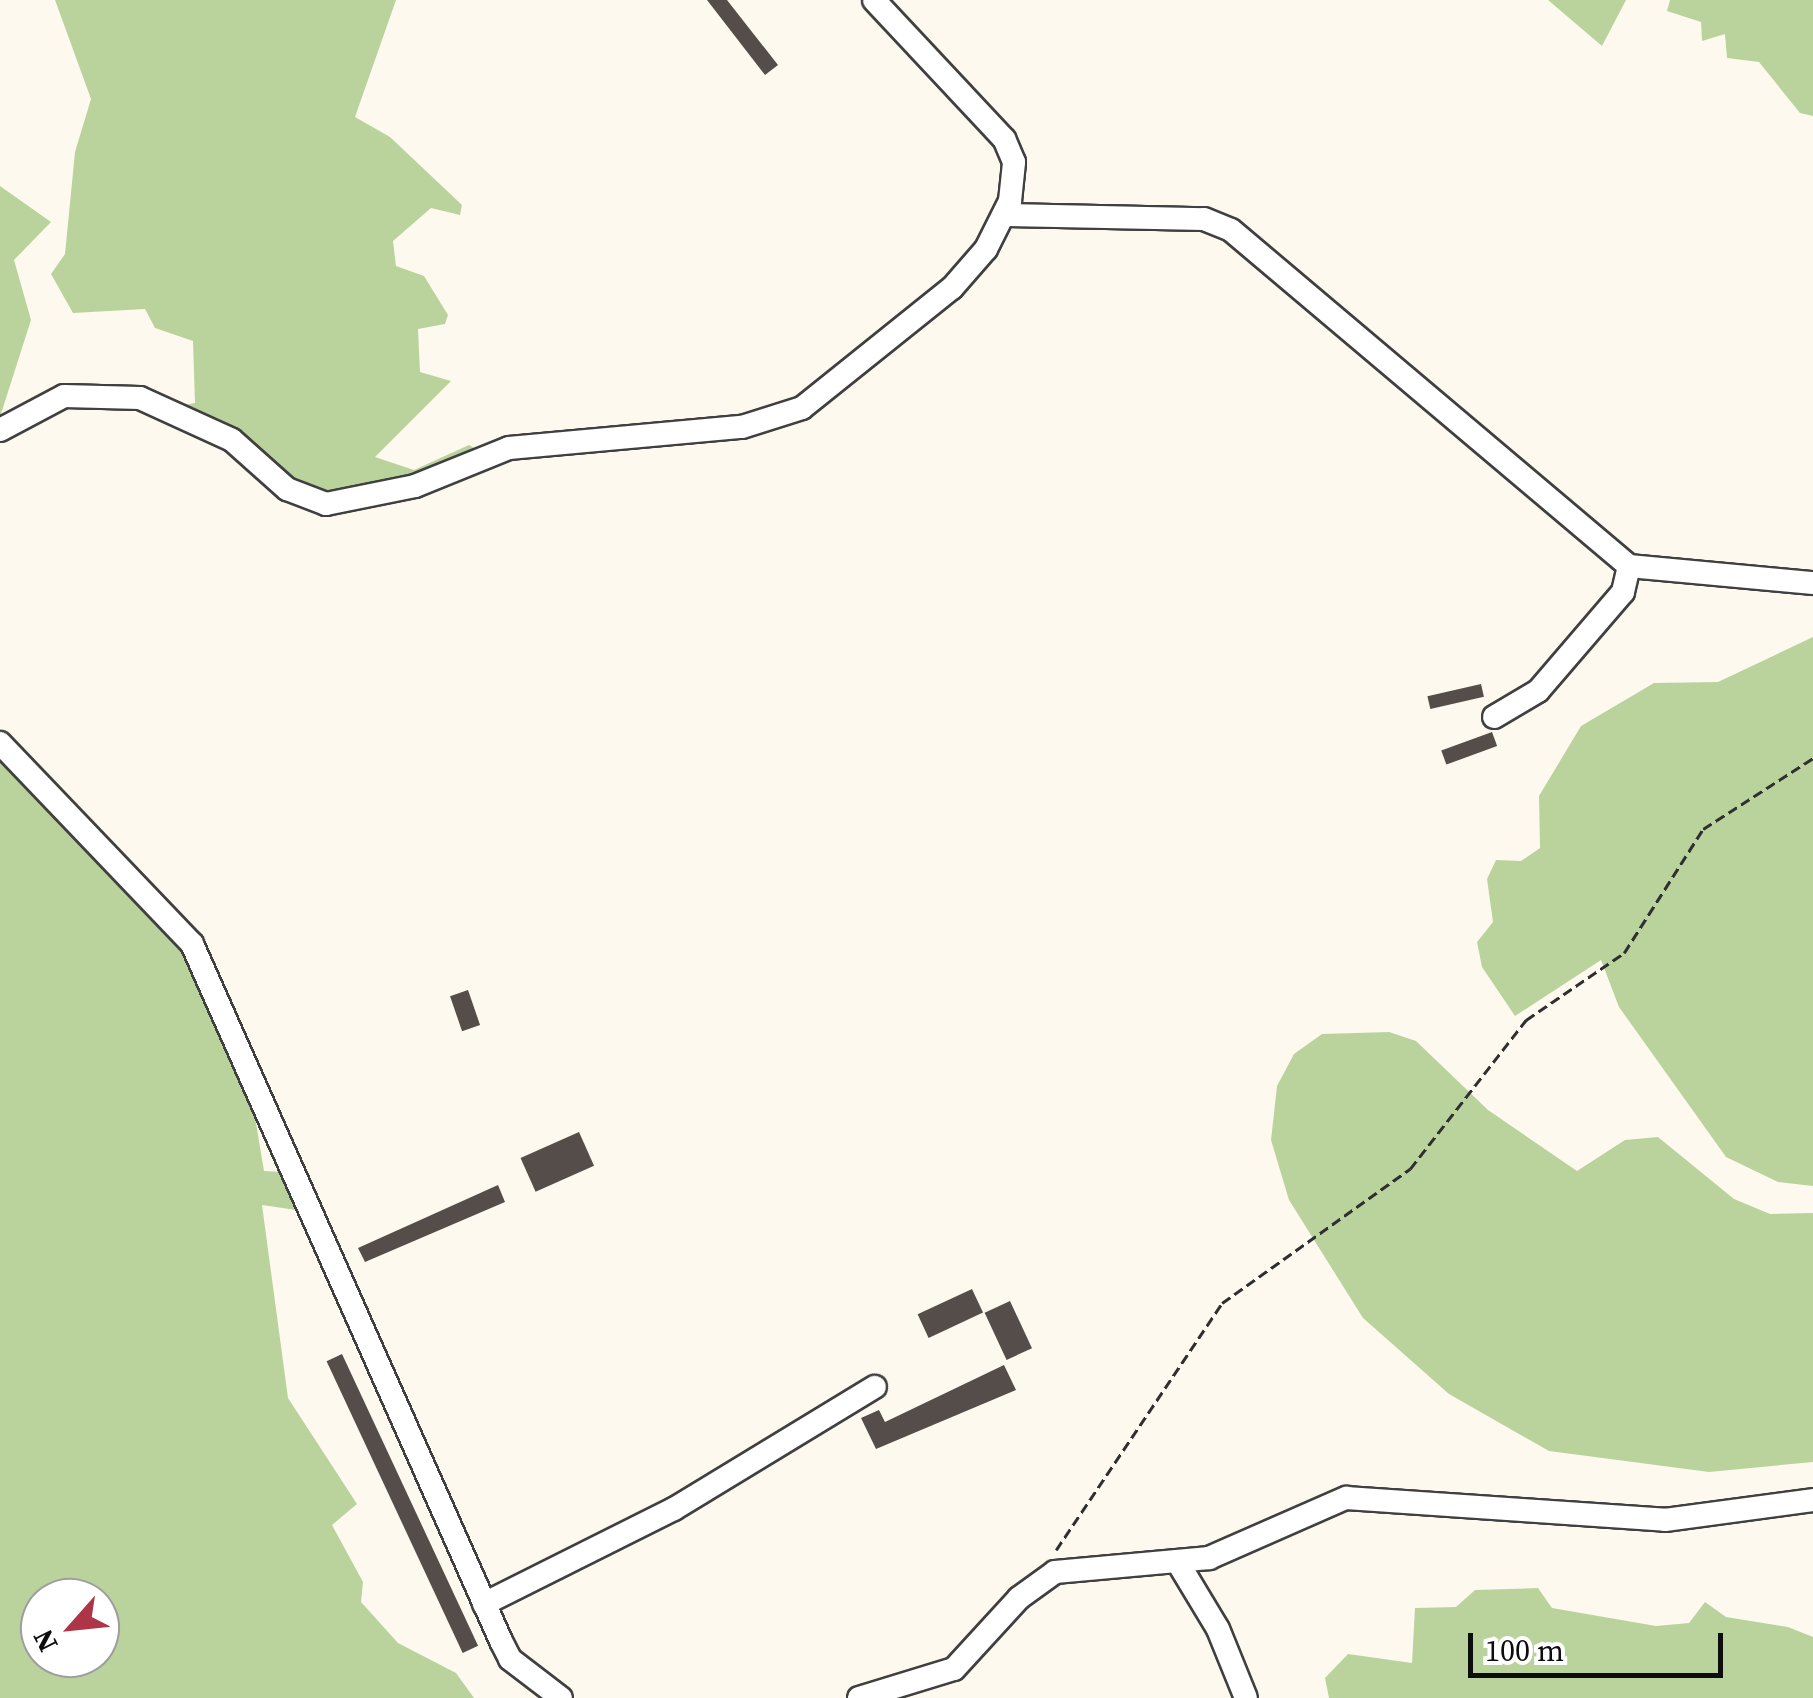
<!DOCTYPE html>
<html>
<head>
<meta charset="utf-8">
<style>
  body { margin:0 }
  #map { position:relative; width:1813px; height:1698px; overflow:hidden; background:#fdf9ef; font-family:"Source Serif 4",serif }
  div>[style] { position:absolute }
  .forest>* { inset:0; background:#bad39d }
  .building>* { inset:0; background:#544d4a; transform-origin:0 0 }
  .path>* { height:2.5px; margin-top:-1.25px; transform-origin:0; background:repeating-linear-gradient(90deg,#2f2f2f 0 10px,transparent 0 15px) }
  .roads { filter:drop-shadow(2px 0 #404040) drop-shadow(-2px 0 #404040) drop-shadow(0 2px #404040) drop-shadow(0 -2px #404040) }
  .minor>* { height:22px; margin:-11px; padding:0 11px; transform-origin:11px; border-radius:11px; background:#fff }
  span { translate:-50% -50%; white-space:nowrap; text-align:center; line-height:1.15; -webkit-text-stroke:10px #fff; paint-order:stroke }
  .north { position:absolute; left:20px; top:1578px; width:100px; height:100px; box-sizing:border-box; background:#fff; border:2px solid #9e9e9e; border-radius:50%; rotate:243deg; font-size:28px; font-weight:700; line-height:40px; text-align:center; color:#0d0d0d }
  .north::after { content:''; display:block; margin:auto; width:35px; height:45px; background:#ad3546; clip-path:polygon(50% 0,100% 100%,50% 72%,0 100%) }
  .scale { position:absolute; left:1468px; top:1633px; width:255px; height:45px; box-sizing:border-box; border:5px solid #0d0d0d; border-top:0; padding-left:12px; font-size:30px; line-height:35px; white-space:nowrap; color:#0d0d0d; -webkit-text-stroke:8px #fff; paint-order:stroke }
</style>
</head>
<body>
<div id="map">
  <div class="forest">
    <i style="clip-path:polygon(55px 0,396px 0,355px 117px,390px 137px,462px 205px,460px 215px,431px 208px,393px 241px,396px 266px,424px 276px,448px 315px,445px 324px,418px 329px,420px 372px,451px 381px,375px 457px,414px 470px,469px 445px,479px 451px,364px 493px,308px 495px,179px 406px,195px 403px,193px 341px,155px 328px,145px 309px,73px 313px,51px 274px,65px 254px,75px 152px,91px 99px)"></i>
    <i style="clip-path:polygon(1548px 0,1626px 0,1602px 46px)"></i>
    <i style="clip-path:polygon(1670px 0,1813px 0,1813px 116px,1800px 113px,1759px 62px,1727px 58px,1725px 34px,1702px 41px,1701px 22px,1667px 11px)"></i>
    <i style="clip-path:polygon(0 186px,51px 222px,14px 260px,31px 320px,0 417px)"></i>
    <i style="clip-path:polygon(1813px 637px,1813px 1186px,1778px 1182px,1726px 1157px,1619px 1007px,1601px 960px,1515px 1016px,1482px 967px,1477px 942px,1493px 922px,1487px 879px,1496px 860px,1521px 861px,1540px 848px,1539px 796px,1581px 726px,1654px 683px,1718px 682px)"></i>
    <i style="clip-path:polygon(evenodd,0 753px,176px 933px,253px 1105px,264px 1171px,283px 1172px,296px 1210px,262px 1205px,288px 1398px,357px 1504px,332px 1525px,363px 1582px,361px 1602px,398px 1643px,456px 1673px,474px 1698px,0 1698px,0 753px,40px 1598px,100px 1598px,100px 1658px,40px 1658px,40px 1598px)"></i>
    <i style="clip-path:polygon(1389px 1032px,1416px 1041px,1488px 1110px,1577px 1171px,1625px 1140px,1658px 1137px,1734px 1199px,1770px 1214px,1813px 1213px,1813px 1462px,1709px 1472px,1549px 1451px,1449px 1394px,1363px 1318px,1289px 1200px,1271px 1140px,1277px 1086px,1294px 1054px,1322px 1034px)"></i>
    <i style="clip-path:polygon(1538px 1588px,1552px 1608px,1656px 1626px,1689px 1623px,1705px 1602px,1726px 1617px,1788px 1627px,1813px 1637px,1813px 1698px,1329px 1698px,1325px 1678px,1348px 1654px,1412px 1663px,1415px 1608px,1456px 1607px,1475px 1590px)"></i>
  </div>
  <div class="building">
    <i style="clip-path:polygon(707px 0,727px 0,778px 65px,765px 75px)"></i>
    <i style="left:1481px;top:684px;width:13px;height:55px;rotate:77deg"></i>
    <i style="left:1492px;top:732px;width:15px;height:54px;rotate:70deg"></i>
    <i style="left:468px;top:990px;width:37px;height:19px;rotate:71deg"></i>
    <i style="left:579px;top:1132px;width:37px;height:64px;rotate:66deg"></i>
    <i style="clip-path:polygon(498px 1185px,505px 1202px,365px 1262px,358px 1248px)"></i>
    <i style="left:972px;top:1289px;width:26px;height:60px;rotate:65deg"></i>
    <i style="left:1010px;top:1301px;width:52px;height:28px;rotate:65deg"></i>
    <i style="left:342px;top:1354px;width:322px;height:17px;rotate:65deg"></i>
    <i style="clip-path:polygon(1004px 1365px,1016px 1390px,876px 1449px,861px 1418px,879px 1410px,885px 1422px)"></i>
  </div>
  <div class="path">
    <i style="left:1056px;top:1550px;width:298px;rotate:-56.1deg"></i>
    <i style="left:1222px;top:1303px;width:231px;rotate:-35.5deg"></i>
    <i style="left:1410px;top:1169px;width:189px;rotate:-52.1deg"></i>
    <i style="left:1526px;top:1020px;width:119px;rotate:-34.4deg"></i>
    <i style="left:1624px;top:953px;width:147px;rotate:-57.5deg"></i>
    <i style="left:1703px;top:829px;width:131px;rotate:-32.8deg"></i>
  </div>
  <div class="roads">
    <div class="minor">
      <i style="left:1007px;top:215px;width:197px;rotate:1.2deg"></i>
      <i style="left:1204px;top:219px;width:29px;rotate:22deg"></i>
      <i style="left:1231px;top:230px;width:521px;rotate:40.17deg"></i>
      <i style="left:1629px;top:566px;width:27px;rotate:103deg"></i>
      <i style="left:1623px;top:592px;width:130px;rotate:130.6deg"></i>
      <i style="left:1538px;top:691px;width:51px;rotate:149.4deg"></i>
      <i style="left:0;top:430px;width:72px;rotate:-28deg"></i>
      <i style="left:64px;top:396px;width:76px;rotate:1.5deg"></i>
      <i style="left:140px;top:398px;width:101px;rotate:24.5deg"></i>
      <i style="left:232px;top:440px;width:74px;rotate:41.7deg"></i>
      <i style="left:287px;top:489px;width:42px;rotate:21deg"></i>
      <i style="left:326px;top:504px;width:91px;rotate:-11.4deg"></i>
      <i style="left:415px;top:486px;width:101px;rotate:-22deg"></i>
      <i style="left:509px;top:448px;width:234px;rotate:-5.2deg"></i>
      <i style="left:742px;top:427px;width:63px;rotate:-17.6deg"></i>
      <i style="left:802px;top:408px;width:192px;rotate:-38.7deg"></i>
      <i style="left:952px;top:288px;width:52px;rotate:-48.9deg"></i>
      <i style="left:986px;top:249px;width:54px;rotate:-63.4deg"></i>
      <i style="left:1010px;top:201px;width:39px;rotate:-84deg"></i>
      <i style="left:1014px;top:162px;width:25px;rotate:-113deg"></i>
      <i style="left:1004px;top:139px;width:190px;rotate:-133.1deg"></i>
      <i style="left:1629px;top:566px;width:185px;rotate:5.3deg"></i>
      <i style="left:0;top:743px;width:278px;rotate:46.3deg"></i>
      <i style="left:192px;top:944px;width:762px;rotate:66.09deg"></i>
      <i style="left:501px;top:1641px;width:20px;rotate:63deg"></i>
      <i style="left:510px;top:1659px;width:64px;rotate:37.4deg"></i>
      <i style="left:1177px;top:1561px;width:79px;rotate:58.9deg"></i>
      <i style="left:1218px;top:1629px;width:74px;rotate:67.9deg"></i>
      <i style="left:484px;top:1604px;width:212px;rotate:-26.6deg"></i>
      <i style="left:674px;top:1509px;width:235px;rotate:-31.3deg"></i>
      <i style="left:859px;top:1698px;width:99px;rotate:-17deg"></i>
      <i style="left:954px;top:1669px;width:96px;rotate:-47.5deg"></i>
      <i style="left:1019px;top:1598px;width:44px;rotate:-35.8deg"></i>
      <i style="left:1055px;top:1572px;width:155px;rotate:-5.2deg"></i>
      <i style="left:1209px;top:1558px;width:150px;rotate:-23.7deg"></i>
      <i style="left:1346px;top:1498px;width:320px;rotate:3.9deg"></i>
      <i style="left:1665px;top:1520px;width:149px;rotate:-7.7deg"></i>
    </div>
  </div>
  <div class="north">N</div>
  <div class="scale">100 m</div>
</div>
</body>
</html>
